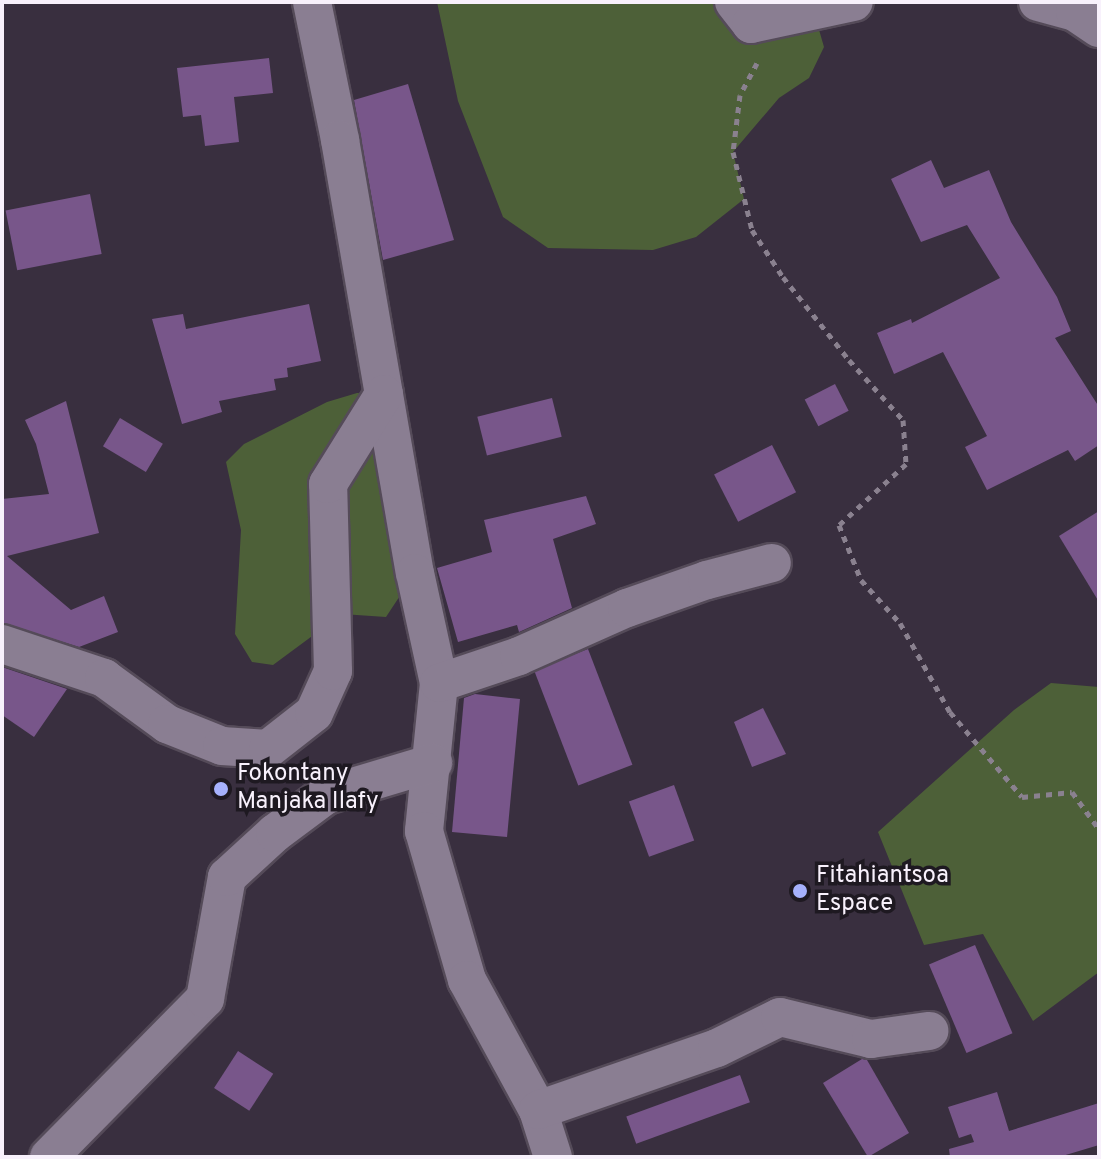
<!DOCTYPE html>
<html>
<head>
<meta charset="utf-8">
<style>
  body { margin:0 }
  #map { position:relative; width:1101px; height:1159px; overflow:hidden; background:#392f3f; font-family:Overpass,sans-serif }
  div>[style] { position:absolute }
  .green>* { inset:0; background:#4d6038 }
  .building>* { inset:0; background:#78568a; transform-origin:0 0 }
  .path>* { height:5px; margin-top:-2.5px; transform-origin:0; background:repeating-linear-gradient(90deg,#8a818f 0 6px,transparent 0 12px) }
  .roads { filter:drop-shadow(2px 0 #554b59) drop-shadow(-2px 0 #554b59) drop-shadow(0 2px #554b59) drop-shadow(0 -2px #554b59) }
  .street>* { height:38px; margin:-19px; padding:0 19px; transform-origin:19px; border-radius:19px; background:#8a7e92 }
  .dots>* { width:22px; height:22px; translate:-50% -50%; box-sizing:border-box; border:4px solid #1e1921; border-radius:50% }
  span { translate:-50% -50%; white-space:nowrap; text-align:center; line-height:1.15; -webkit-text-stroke:7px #1e1921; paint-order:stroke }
  .poi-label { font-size:24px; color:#f8f1fc }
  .left { translate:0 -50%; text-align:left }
  .frame { position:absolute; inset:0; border:4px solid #f8f1fc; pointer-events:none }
</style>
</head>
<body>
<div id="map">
  <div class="green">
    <i style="clip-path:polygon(437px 2px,811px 2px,824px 47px,809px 78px,779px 98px,733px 152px,744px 199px,696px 237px,653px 250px,548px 248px,503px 217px,458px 101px)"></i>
    <i style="clip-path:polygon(357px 393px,384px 394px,415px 573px,386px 617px,342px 614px,273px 665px,252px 662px,235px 634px,241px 530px,226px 462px,244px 444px,327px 402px)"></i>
    <i style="clip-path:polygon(1051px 683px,1099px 687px,1099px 972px,1033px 1021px,983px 934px,924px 945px,878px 832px,1014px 710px)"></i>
  </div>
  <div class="building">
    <i style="clip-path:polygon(269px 58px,273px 93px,234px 97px,239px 142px,205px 146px,201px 115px,183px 117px,177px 68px)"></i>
    <i style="clip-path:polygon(408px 84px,454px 240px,383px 260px,354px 100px)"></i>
    <i style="clip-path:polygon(931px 160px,944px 188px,989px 170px,1011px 222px,1057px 297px,1071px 331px,1055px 338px,1099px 407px,1099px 445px,1075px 461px,1068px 450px,987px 490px,965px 447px,987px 436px,943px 352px,894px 374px,877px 333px,911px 319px,912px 323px,1000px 278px,967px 225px,921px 242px,891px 179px)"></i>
    <i style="left:90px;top:194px;width:61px;height:86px;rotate:79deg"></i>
    <i style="clip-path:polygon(309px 304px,321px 361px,287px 368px,288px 377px,274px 379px,276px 390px,219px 401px,222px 412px,182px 424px,152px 319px,183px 314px,186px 329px)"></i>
    <i style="left:835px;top:384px;width:30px;height:34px;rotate:63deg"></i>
    <i style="left:552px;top:398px;width:40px;height:77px;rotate:76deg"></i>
    <i style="clip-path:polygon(66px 401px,99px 533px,7px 556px,71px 610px,104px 596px,118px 632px,79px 647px,2px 623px,2px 499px,49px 494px,36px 444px,25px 420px)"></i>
    <i style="left:120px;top:418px;width:50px;height:33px;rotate:31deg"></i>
    <i style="left:772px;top:445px;width:53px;height:65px;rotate:63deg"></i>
    <i style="clip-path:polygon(586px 496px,596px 524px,553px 539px,572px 608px,519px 632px,517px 625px,458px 642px,437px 568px,492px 552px,484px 520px)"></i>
    <i style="clip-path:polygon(1099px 511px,1099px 602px,1059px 536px)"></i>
    <i style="left:588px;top:649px;width:124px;height:58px;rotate:69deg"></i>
    <i style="clip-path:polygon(2px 667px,67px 689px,34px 737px,2px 715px)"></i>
    <i style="clip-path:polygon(475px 694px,520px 699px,507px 837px,452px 832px,464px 698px)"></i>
    <i style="clip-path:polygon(763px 708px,786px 754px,752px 767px,734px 722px)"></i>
    <i style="left:674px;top:785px;width:59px;height:48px;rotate:70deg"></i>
    <i style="left:975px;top:945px;width:96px;height:50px;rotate:67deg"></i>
    <i style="left:238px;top:1051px;width:42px;height:44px;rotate:33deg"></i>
    <i style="clip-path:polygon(862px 1059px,867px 1060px,909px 1133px,868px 1157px,823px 1083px)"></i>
    <i style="left:740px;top:1075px;width:29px;height:121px;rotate:70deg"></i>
    <i style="clip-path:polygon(997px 1092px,1009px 1131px,1099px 1103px,1099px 1145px,1059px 1157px,950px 1157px,949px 1149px,974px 1142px,971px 1134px,959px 1138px,948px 1107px)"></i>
  </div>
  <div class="path">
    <i style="left:757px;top:63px;width:36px;rotate:118deg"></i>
    <i style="left:740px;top:95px;width:57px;rotate:97deg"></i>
    <i style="left:733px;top:152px;width:80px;rotate:76.3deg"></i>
    <i style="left:752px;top:230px;width:56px;rotate:56.6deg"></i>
    <i style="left:783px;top:277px;width:106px;rotate:51.5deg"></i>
    <i style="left:849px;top:360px;width:81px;rotate:48deg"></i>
    <i style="left:903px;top:420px;width:44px;rotate:86.1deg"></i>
    <i style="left:906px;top:464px;width:91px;rotate:137.7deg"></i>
    <i style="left:839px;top:525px;width:59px;rotate:68.2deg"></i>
    <i style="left:861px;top:580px;width:58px;rotate:47.8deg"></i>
    <i style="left:900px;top:623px;width:102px;rotate:60.7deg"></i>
    <i style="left:950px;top:712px;width:111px;rotate:49.7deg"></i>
    <i style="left:1022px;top:797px;width:50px;rotate:-5.7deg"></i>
    <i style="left:1072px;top:792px;width:46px;rotate:53.9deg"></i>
  </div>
  <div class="roads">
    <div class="street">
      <i style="left:312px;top:2px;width:141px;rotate:78.5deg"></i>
      <i style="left:340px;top:140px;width:439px;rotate:80.2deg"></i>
      <i style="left:415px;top:573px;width:113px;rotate:77.7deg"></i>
      <i style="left:439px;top:683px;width:149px;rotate:95.8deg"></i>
      <i style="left:424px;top:831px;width:155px;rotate:73.9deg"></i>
      <i style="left:467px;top:980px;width:148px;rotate:61.4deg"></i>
      <i style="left:538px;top:1110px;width:49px;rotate:72.3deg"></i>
      <i style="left:734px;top:2px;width:28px;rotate:52deg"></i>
      <i style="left:751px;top:24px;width:105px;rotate:-12.1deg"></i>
      <i style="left:1038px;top:2px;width:38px;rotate:15deg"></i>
      <i style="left:1075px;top:12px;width:29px;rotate:34deg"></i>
      <i style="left:2px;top:644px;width:108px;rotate:18.4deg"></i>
      <i style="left:104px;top:678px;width:78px;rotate:36.1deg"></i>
      <i style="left:167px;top:724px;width:59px;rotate:21.8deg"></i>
      <i style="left:222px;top:746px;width:46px;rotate:3.7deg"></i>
      <i style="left:268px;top:749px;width:58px;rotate:-38deg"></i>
      <i style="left:314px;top:713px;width:46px;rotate:-65.7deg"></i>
      <i style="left:333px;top:671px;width:187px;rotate:-91.5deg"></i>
      <i style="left:328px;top:484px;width:106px;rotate:-58.1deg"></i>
      <i style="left:439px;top:683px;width:84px;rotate:-18.6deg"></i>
      <i style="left:519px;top:656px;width:118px;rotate:-24deg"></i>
      <i style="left:627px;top:608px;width:85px;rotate:-19.3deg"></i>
      <i style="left:707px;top:580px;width:67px;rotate:-14.7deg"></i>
      <i style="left:538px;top:1110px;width:189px;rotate:-19.1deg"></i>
      <i style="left:717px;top:1048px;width:70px;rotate:-26.2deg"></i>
      <i style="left:780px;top:1017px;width:94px;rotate:13.6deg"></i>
      <i style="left:871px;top:1039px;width:59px;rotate:-7.9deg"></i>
      <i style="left:49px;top:1157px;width:222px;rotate:-45.4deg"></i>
      <i style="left:205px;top:999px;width:124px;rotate:-79.8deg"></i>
      <i style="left:227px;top:877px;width:65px;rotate:-42.5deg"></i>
      <i style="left:275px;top:833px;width:64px;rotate:-36.7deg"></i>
      <i style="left:326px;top:795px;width:112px;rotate:-16.7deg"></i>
    </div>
  </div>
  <div class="dots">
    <i style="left:221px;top:789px;background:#a6b1fc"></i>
    <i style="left:800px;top:891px;background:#a6b1fc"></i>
  </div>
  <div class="poi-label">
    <span class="left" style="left:237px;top:789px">Fokontany<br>Manjaka Ilafy</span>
    <span class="left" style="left:816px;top:891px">Fitahiantsoa<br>Espace</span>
  </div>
  <div class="frame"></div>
</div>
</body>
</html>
